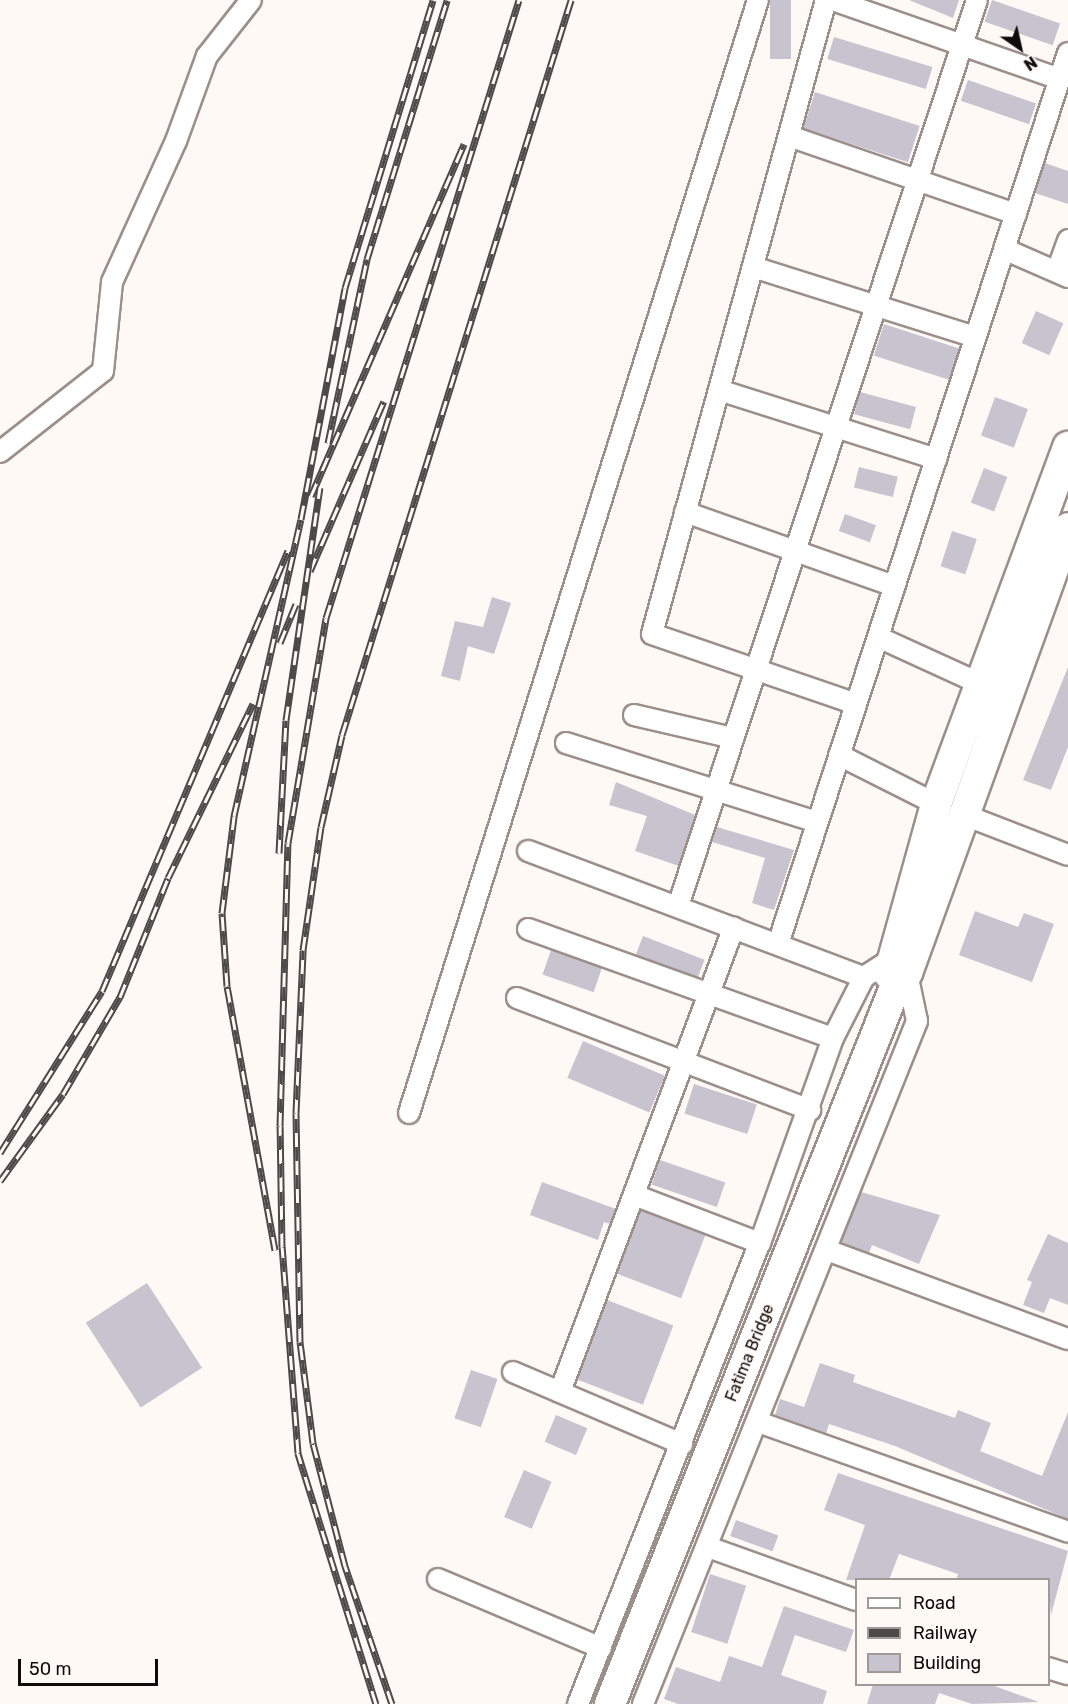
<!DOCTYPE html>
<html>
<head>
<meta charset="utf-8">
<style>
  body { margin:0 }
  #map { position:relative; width:1068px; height:1704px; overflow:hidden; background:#fff9f6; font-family:Rubik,sans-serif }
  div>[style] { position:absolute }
  .building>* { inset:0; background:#c7c3cf; transform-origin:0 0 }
  .roads { filter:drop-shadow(2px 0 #9c8f8a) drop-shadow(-2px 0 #9c8f8a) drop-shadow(0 2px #9c8f8a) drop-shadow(0 -2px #9c8f8a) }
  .street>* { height:20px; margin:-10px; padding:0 10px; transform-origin:10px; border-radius:10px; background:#fff }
  .primary>* { height:30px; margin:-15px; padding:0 15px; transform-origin:15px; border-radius:15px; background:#fff }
  .rail>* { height:7px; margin-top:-3.5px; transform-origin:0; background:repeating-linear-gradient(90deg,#fff9f6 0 14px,#4d4947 0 28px); box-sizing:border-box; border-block:2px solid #4d4947 }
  span { translate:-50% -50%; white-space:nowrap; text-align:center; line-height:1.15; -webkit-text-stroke:5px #fff9f6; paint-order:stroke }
  .street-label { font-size:16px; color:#0f0b09 }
  .legend { position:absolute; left:855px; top:1578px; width:195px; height:108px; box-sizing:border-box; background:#fff9f6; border:2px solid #9f9a97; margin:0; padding:8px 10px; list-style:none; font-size:18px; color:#0f0b09 }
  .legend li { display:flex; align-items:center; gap:12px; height:30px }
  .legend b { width:30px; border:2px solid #9f9a97 }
  .north { position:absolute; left:990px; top:18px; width:60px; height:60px; -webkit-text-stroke:4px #fff9f6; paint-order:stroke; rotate:146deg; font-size:16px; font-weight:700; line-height:24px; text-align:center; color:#0f0b09 }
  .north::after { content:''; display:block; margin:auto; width:21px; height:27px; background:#0f0b09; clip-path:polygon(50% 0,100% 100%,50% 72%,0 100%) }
  .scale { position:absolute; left:18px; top:1659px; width:140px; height:27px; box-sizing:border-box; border:3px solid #0f0b09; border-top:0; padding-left:8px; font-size:18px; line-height:21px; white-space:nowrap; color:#0f0b09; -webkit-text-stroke:4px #fff9f6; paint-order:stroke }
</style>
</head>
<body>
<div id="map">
  <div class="building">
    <i style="left:770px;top:0;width:21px;height:59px"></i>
    <i style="clip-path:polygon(909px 0,959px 0,953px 18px)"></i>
    <i style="left:992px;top:0;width:72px;height:23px;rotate:19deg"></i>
    <i style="left:834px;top:37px;width:103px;height:23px;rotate:17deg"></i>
    <i style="left:968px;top:80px;width:72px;height:22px;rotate:19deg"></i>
    <i style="left:815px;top:92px;width:110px;height:38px;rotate:18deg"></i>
    <i style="clip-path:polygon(1045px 163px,1068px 171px,1068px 204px,1035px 193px)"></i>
    <i style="left:1036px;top:311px;width:30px;height:35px;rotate:24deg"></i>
    <i style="left:884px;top:324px;width:79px;height:33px;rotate:18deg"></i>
    <i style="left:860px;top:392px;width:58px;height:23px;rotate:15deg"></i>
    <i style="left:995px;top:397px;width:35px;height:41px;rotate:20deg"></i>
    <i style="left:859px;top:467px;width:40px;height:21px;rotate:14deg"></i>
    <i style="left:984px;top:468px;width:25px;height:37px;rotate:21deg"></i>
    <i style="left:845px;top:514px;width:33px;height:18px;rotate:20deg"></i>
    <i style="left:952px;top:531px;width:26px;height:37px;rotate:18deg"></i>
    <i style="clip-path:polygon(492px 597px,511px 603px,494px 654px,468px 646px,460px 681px,441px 676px,455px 621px,483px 627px)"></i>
    <i style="clip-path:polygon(1068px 667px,1068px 747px,1051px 790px,1023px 780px)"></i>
    <i style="clip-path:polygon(616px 782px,695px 815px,679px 866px,635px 851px,647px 816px,609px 805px)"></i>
    <i style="clip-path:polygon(717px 827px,794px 850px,774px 910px,752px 903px,765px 858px,712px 842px)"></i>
    <i style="clip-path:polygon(975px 911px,1018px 927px,1024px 913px,1054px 924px,1032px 982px,959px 955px)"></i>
    <i style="left:643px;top:936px;width:66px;height:21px;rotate:21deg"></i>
    <i style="left:551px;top:950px;width:54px;height:26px;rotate:19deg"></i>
    <i style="left:583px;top:1041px;width:89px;height:40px;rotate:23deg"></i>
    <i style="left:694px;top:1084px;width:66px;height:31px;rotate:18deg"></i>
    <i style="left:660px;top:1160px;width:69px;height:26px;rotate:19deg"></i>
    <i style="clip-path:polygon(542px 1182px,616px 1209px,610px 1224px,604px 1222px,598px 1240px,530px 1215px)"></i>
    <i style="clip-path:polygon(861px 1192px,940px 1215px,919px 1264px,872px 1245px,869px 1253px,841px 1242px)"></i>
    <i style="left:641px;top:1210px;width:69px;height:68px;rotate:21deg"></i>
    <i style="clip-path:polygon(1048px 1234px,1068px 1243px,1068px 1305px,1050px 1298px,1044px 1313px,1023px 1305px,1032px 1282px,1027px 1280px)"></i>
    <i style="left:147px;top:1283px;width:101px;height:73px;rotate:57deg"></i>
    <i style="left:607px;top:1300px;width:71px;height:85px;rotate:21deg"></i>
    <i style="clip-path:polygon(820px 1363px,855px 1375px,853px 1382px,932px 1410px,955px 1418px,958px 1410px,991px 1423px,980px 1451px,1042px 1476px,1068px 1412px,1068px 1519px,895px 1446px,829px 1424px,826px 1433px,775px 1415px,780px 1399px,804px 1407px)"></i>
    <i style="left:471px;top:1370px;width:28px;height:51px;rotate:19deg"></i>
    <i style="left:556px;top:1415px;width:34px;height:29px;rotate:23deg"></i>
    <i style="left:524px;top:1470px;width:30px;height:51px;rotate:23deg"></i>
    <i style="clip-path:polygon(838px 1473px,1068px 1551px,1051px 1615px,1048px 1580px,956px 1580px,958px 1574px,899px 1554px,889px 1580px,846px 1580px,865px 1525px,824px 1510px)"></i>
    <i style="left:736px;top:1520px;width:45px;height:17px;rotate:20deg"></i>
    <i style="left:710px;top:1574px;width:38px;height:61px;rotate:18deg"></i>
    <i style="clip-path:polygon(784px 1606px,854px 1630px,846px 1652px,795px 1635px,781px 1675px,827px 1691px,823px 1704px,678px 1704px,664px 1699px,676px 1667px,720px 1682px,729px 1656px,762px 1667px)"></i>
    <i style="clip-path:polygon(873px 1684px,989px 1684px,1039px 1702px,972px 1704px,939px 1693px,935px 1704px,867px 1704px)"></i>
  </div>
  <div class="roads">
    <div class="street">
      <i style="left:826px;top:0;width:657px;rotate:105.35deg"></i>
      <i style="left:652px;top:634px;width:216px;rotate:18.9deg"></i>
      <i style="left:833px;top:0;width:240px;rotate:19.2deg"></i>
      <i style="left:789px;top:136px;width:240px;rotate:19deg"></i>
      <i style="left:1004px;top:249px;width:70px;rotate:23.6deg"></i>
      <i style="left:753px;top:267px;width:233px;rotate:17.5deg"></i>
      <i style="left:1057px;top:271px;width:33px;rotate:-70deg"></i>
      <i style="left:719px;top:390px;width:228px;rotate:17.6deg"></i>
      <i style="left:0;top:452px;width:131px;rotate:-38.2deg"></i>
      <i style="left:103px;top:371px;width:89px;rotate:-84.2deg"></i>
      <i style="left:112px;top:282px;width:155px;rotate:-65.6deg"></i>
      <i style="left:176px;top:141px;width:90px;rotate:-70deg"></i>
      <i style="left:207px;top:56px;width:71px;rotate:-51.8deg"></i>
      <i style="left:685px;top:512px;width:222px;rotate:19.5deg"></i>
      <i style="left:878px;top:637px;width:111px;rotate:24.5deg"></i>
      <i style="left:634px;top:715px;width:102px;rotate:13.1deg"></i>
      <i style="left:566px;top:743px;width:263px;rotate:17.5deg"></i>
      <i style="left:839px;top:755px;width:109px;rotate:26.8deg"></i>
      <i style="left:967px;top:816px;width:108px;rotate:21.1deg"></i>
      <i style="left:528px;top:851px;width:359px;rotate:20.6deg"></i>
      <i style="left:678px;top:906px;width:954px;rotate:-71.74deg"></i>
      <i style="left:528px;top:929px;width:324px;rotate:19.7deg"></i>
      <i style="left:778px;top:944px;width:937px;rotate:-71.97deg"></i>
      <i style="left:517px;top:998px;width:314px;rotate:20.9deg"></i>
      <i style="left:409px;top:1113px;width:1166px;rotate:-72.59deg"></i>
      <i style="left:634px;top:1195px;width:135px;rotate:20.9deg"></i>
      <i style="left:827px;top:1250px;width:257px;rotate:20.3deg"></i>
      <i style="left:513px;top:1372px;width:184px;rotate:23.1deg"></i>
      <i style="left:560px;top:1392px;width:496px;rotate:-69.5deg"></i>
      <i style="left:758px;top:1422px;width:329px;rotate:19.5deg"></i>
      <i style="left:708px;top:1547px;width:157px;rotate:19.7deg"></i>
      <i style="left:438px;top:1579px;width:177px;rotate:22.9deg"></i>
      <i style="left:1048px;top:1668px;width:21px;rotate:17deg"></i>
      <i style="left:578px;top:1704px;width:496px;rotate:-68.5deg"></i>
      <i style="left:760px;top:1243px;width:218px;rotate:-70.4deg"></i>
      <i style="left:833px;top:1038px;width:68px;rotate:-63.1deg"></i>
      <i style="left:864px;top:977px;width:31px;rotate:-33deg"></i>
      <i style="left:643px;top:1704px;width:736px;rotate:-68.14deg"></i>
      <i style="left:917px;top:1021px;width:49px;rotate:-101.8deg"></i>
    </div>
    <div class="primary">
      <i style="left:889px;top:974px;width:176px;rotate:-74.5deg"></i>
      <i style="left:936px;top:804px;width:381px;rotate:-69.7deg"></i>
      <i style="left:610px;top:1704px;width:763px;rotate:-68.31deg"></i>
      <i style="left:892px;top:995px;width:27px;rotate:-56deg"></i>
      <i style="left:907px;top:973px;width:473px;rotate:-70.1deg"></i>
    </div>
  </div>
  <div class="rail">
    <i style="left:328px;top:443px;width:188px;rotate:-78deg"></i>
    <i style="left:367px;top:259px;width:271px;rotate:-72.8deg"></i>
    <i style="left:311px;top:496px;width:384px;rotate:-66.5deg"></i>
    <i style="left:310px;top:571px;width:185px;rotate:-66.5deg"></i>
    <i style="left:280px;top:643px;width:42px;rotate:-67.7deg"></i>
    <i style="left:279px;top:853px;width:133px;rotate:-87deg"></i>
    <i style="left:286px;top:720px;width:235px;rotate:-81.7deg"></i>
    <i style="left:0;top:1153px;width:191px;rotate:-57.8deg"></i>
    <i style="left:102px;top:991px;width:478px;rotate:-67.1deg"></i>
    <i style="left:0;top:1181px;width:107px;rotate:-54.1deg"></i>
    <i style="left:63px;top:1094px;width:113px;rotate:-59.6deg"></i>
    <i style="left:120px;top:997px;width:128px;rotate:-68deg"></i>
    <i style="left:168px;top:878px;width:194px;rotate:-64deg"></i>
    <i style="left:275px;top:1250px;width:268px;rotate:-100.3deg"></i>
    <i style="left:227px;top:986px;width:73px;rotate:-93.9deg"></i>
    <i style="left:222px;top:913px;width:98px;rotate:-82.9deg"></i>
    <i style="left:234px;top:816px;width:304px;rotate:-77.3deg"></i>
    <i style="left:301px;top:519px;width:235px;rotate:-79.2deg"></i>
    <i style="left:345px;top:288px;width:301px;rotate:-73deg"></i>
    <i style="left:376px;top:1704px;width:263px;rotate:-107.3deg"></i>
    <i style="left:298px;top:1453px;width:207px;rotate:-94.4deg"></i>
    <i style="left:282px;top:1247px;width:121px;rotate:-90.9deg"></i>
    <i style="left:280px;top:1126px;width:283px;rotate:-88.4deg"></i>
    <i style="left:288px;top:843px;width:228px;rotate:-80.4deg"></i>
    <i style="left:326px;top:618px;width:647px;rotate:-72.66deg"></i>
    <i style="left:392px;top:1704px;width:146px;rotate:-108.8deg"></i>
    <i style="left:345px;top:1566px;width:127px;rotate:-104.6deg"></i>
    <i style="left:313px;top:1443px;width:102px;rotate:-97.3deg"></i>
    <i style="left:300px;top:1342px;width:229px;rotate:-91deg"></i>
    <i style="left:296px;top:1113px;width:163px;rotate:-87.5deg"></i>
    <i style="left:303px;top:950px;width:124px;rotate:-81.7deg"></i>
    <i style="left:321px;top:827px;width:94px;rotate:-77.1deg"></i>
    <i style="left:342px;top:735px;width:770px;rotate:-72.69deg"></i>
  </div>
  <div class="street-label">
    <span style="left:750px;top:1353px;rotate:-68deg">Fatima Bridge</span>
  </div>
  <ul class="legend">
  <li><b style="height:8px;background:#fff"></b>Road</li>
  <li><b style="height:8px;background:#4d4947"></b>Railway</li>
  <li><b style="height:16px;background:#c7c3cf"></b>Building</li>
  </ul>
  <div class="north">N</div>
  <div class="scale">50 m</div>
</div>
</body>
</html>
